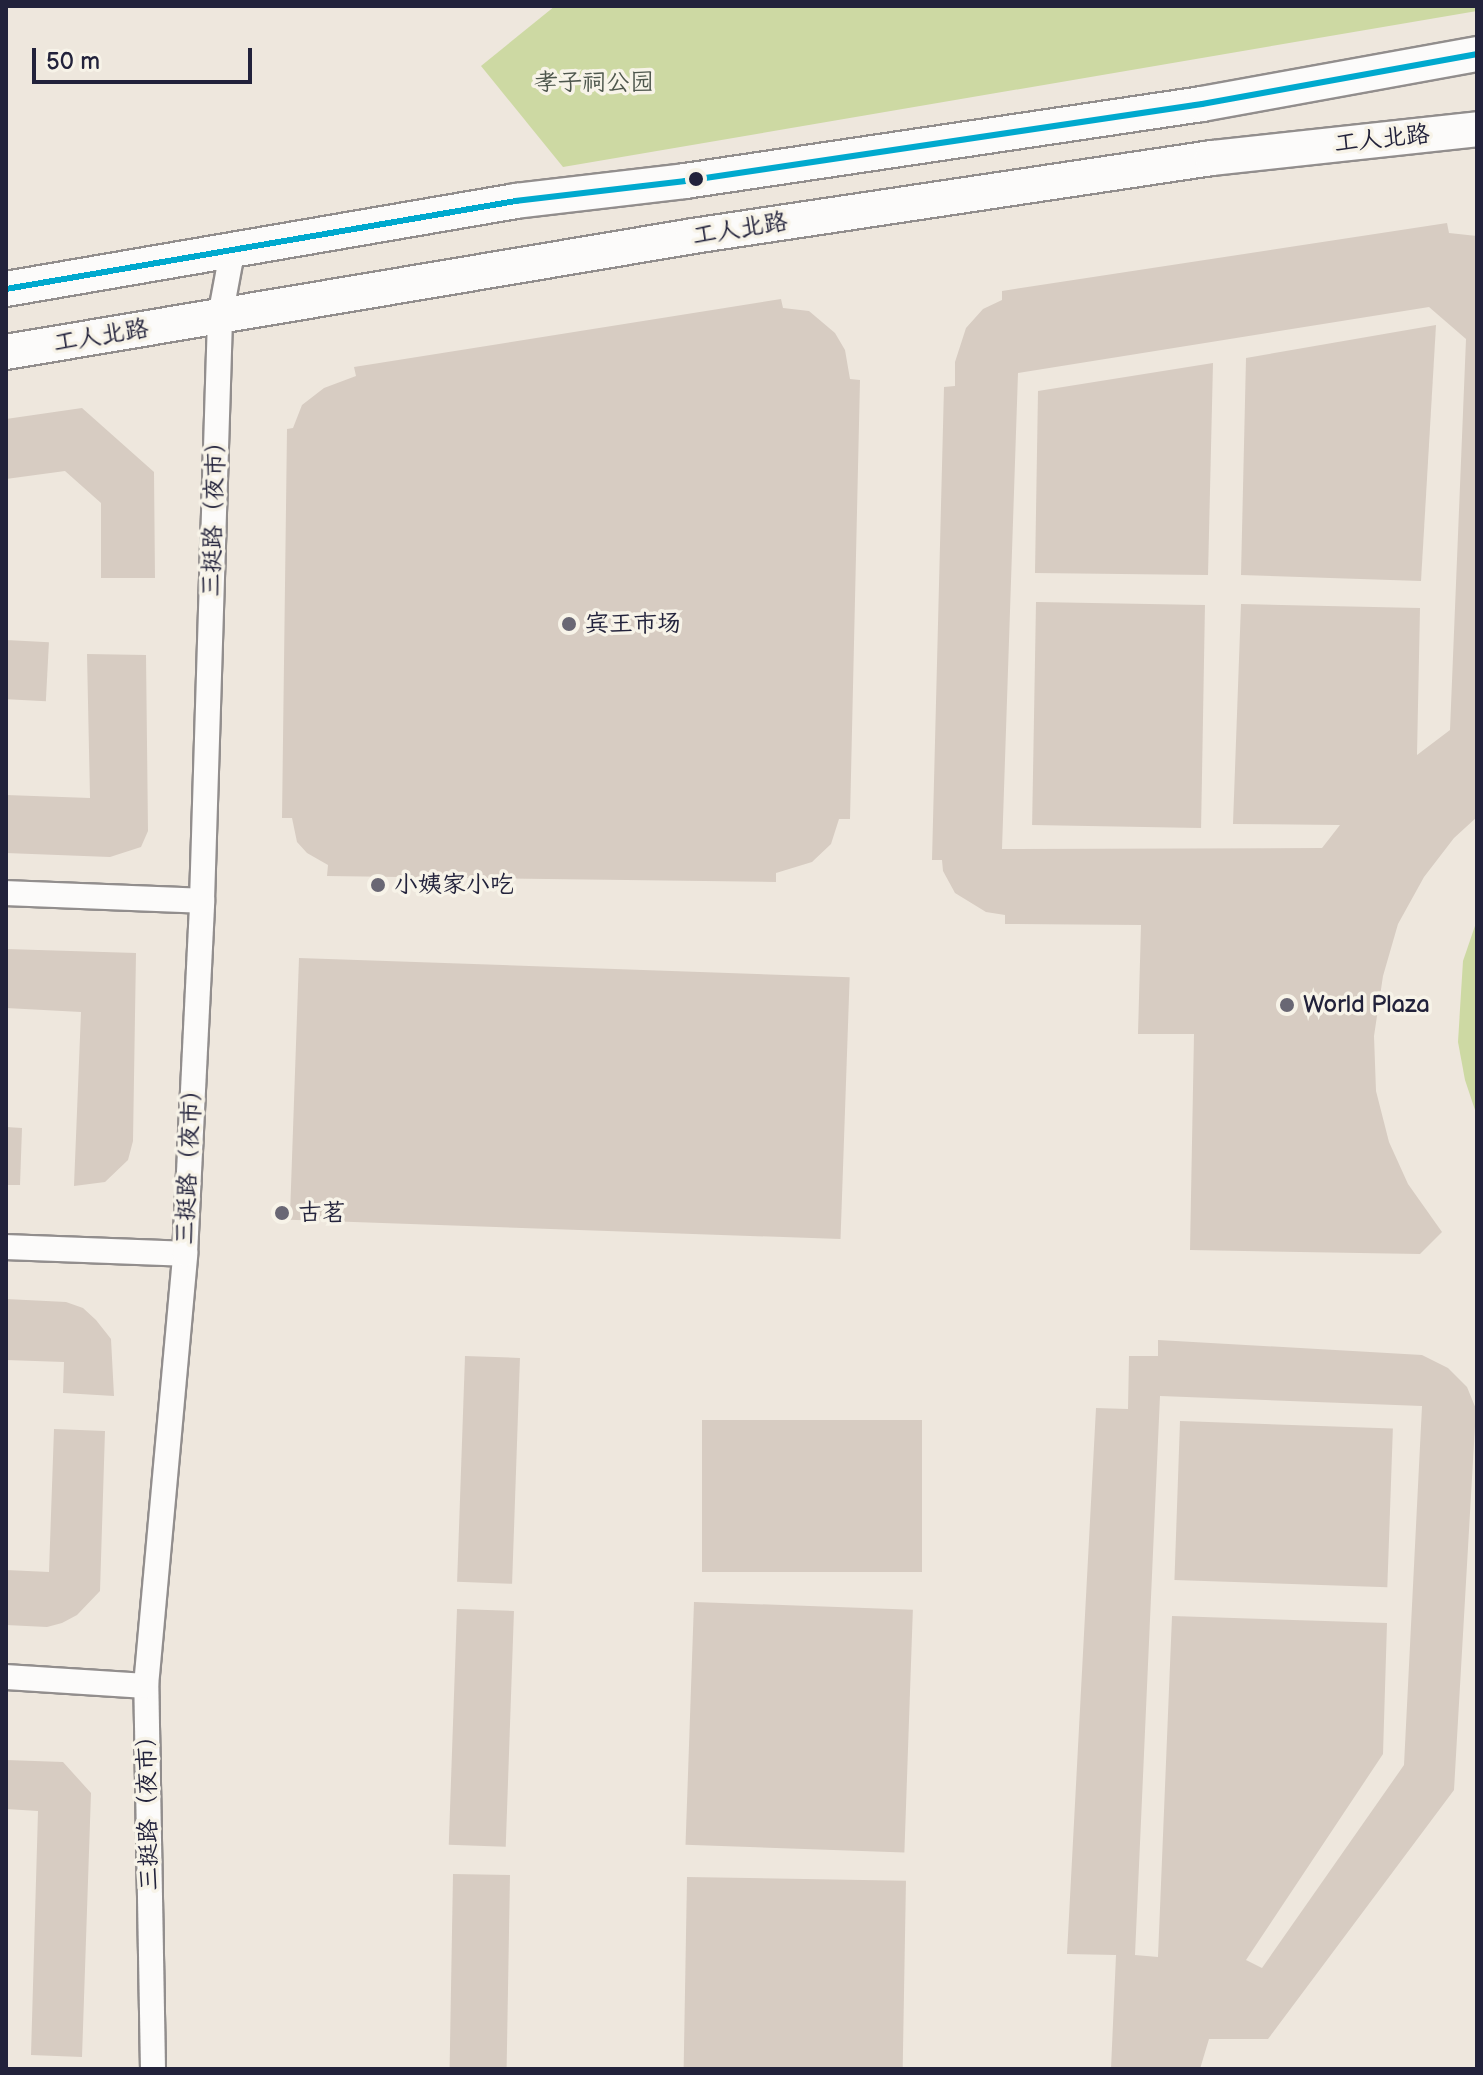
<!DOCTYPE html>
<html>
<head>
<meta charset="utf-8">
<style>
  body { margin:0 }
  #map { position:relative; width:1483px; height:2075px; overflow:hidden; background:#eee7dd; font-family:"Balsamiq Sans","LXGW WenKai TC",sans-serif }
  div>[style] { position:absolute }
  .green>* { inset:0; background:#cdd9a3 }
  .building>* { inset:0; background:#d7ccc2; transform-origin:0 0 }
  .roads { filter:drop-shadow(2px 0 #928e8d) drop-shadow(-2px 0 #928e8d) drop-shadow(0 2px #928e8d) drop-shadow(0 -2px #928e8d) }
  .street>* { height:24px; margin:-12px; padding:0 12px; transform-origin:12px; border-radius:12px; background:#fcfbfa }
  .secondary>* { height:34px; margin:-17px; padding:0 17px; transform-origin:17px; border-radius:17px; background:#fcfbfa }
  .bus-1>* { height:6px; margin:-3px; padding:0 3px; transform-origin:3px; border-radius:3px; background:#00a9ce }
  .dots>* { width:22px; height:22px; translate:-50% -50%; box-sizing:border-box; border:4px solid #f7f3e8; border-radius:50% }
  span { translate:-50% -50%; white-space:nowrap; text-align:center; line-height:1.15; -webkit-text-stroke:7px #f7f3e8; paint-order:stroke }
  .park-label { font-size:24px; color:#4d564c }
  .street-label { font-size:24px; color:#22223b }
  .poi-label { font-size:24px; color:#22223b }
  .left { translate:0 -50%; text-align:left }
  .frame { position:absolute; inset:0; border:8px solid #22223b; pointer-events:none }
  .scale { position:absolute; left:32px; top:48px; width:220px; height:36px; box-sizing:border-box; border:4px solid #22223b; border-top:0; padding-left:10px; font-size:24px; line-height:28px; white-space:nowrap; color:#22223b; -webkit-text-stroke:6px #f7f3e8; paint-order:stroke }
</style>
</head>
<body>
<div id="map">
  <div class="green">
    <i style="clip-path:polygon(555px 6px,1477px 6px,1477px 11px,563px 167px,481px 66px)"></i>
    <i style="clip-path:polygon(1477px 920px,1477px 1116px,1465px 1080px,1458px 1042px,1463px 961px)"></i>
  </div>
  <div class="building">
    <i style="clip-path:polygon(evenodd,1447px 223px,1449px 233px,1477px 236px,1477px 817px,1454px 838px,1424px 877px,1398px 924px,1383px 976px,1374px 1036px,1376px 1091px,1389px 1142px,1408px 1184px,1442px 1232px,1420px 1254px,1190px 1250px,1194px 1034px,1138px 1034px,1141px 925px,1005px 924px,1005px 915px,986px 912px,955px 893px,943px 871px,942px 860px,932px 860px,944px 387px,955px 386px,955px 362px,966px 328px,983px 309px,1002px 300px,1002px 291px,1447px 223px,1429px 307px,1466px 339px,1450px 730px,1417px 755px,1420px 608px,1241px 604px,1233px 824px,1340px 825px,1322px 848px,1002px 849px,1018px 373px,1429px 307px)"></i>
    <i style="clip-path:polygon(781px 299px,783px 308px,809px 311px,835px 333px,845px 350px,850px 379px,860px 380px,850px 819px,839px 819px,831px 844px,812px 862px,776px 873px,776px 882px,327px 876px,328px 865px,307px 853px,297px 842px,292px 818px,282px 818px,287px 429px,293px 428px,302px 405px,324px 388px,356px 376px,354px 367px)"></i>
    <i style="clip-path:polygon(1436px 325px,1421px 581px,1241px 575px,1246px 358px)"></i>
    <i style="clip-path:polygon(1213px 363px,1208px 575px,1035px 573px,1038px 391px)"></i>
    <i style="clip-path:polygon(82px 408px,154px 472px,155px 578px,101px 578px,101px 503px,65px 471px,6px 479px,6px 419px)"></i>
    <i style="left:1036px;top:602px;width:169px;height:223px;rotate:1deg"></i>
    <i style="left:6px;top:640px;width:43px;height:59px;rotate:3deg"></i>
    <i style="clip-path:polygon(87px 654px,146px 655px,148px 831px,141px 847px,110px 857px,6px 853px,6px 795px,90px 798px)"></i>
    <i style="clip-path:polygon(6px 949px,136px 953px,133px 1141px,128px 1160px,105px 1182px,74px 1186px,81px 1012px,6px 1008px)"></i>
    <i style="left:299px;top:958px;width:551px;height:262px;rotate:2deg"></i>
    <i style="clip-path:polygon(6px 1127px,22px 1128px,20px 1185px,6px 1185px)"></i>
    <i style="clip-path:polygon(6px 1299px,66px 1302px,83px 1308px,96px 1320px,111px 1339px,114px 1396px,63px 1393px,64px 1362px,6px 1360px)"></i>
    <i style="clip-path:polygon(evenodd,1158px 1340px,1422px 1355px,1448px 1368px,1467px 1387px,1476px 1409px,1454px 1790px,1268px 2039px,1209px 2039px,1200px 2069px,1111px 2069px,1116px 1955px,1067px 1954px,1096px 1408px,1128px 1409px,1129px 1356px,1158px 1356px,1158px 1340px,1160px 1396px,1422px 1406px,1404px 1765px,1262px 1968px,1246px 1960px,1383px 1754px,1387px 1623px,1172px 1616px,1158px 1957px,1135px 1955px,1160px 1396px)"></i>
    <i style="left:465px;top:1356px;width:55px;height:226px;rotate:2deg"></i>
    <i style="left:702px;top:1420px;width:220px;height:152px"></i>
    <i style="left:1180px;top:1421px;width:213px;height:159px;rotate:2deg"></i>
    <i style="clip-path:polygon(54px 1429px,105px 1431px,100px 1591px,77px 1615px,62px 1623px,47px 1627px,6px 1625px,6px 1570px,49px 1572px)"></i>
    <i style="left:694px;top:1602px;width:219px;height:243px;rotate:2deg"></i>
    <i style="left:457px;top:1609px;width:57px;height:236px;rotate:2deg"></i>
    <i style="clip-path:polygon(6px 1760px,63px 1762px,91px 1793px,82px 2057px,31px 2055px,38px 1811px,6px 1809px)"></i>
    <i style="left:453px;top:1874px;width:57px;height:195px;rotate:1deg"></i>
    <i style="left:687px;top:1877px;width:219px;height:192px;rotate:1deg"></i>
  </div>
  <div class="roads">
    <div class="street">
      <i style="left:6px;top:893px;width:196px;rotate:2.3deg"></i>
      <i style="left:6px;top:1247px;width:179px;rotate:2.2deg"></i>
      <i style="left:6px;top:1677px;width:140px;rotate:3.7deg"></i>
      <i style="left:153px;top:2069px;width:383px;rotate:-91deg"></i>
      <i style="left:146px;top:1686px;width:434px;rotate:-84.8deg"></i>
      <i style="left:185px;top:1254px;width:353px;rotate:-87.2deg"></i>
      <i style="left:202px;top:901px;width:584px;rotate:-88.23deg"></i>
      <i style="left:220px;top:317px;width:66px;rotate:-79.5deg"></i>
    </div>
    <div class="secondary">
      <i style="left:6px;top:289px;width:518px;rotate:-9.79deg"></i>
      <i style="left:516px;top:201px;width:170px;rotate:-6.7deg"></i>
      <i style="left:685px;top:181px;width:523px;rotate:-8.47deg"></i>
      <i style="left:1202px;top:104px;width:280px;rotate:-10.3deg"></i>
      <i style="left:6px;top:352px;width:697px;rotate:-9.58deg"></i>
      <i style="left:693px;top:236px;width:525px;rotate:-8.55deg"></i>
      <i style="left:1212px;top:158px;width:267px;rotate:-6.2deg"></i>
    </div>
  </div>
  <div class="bus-1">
    <i style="left:6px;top:289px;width:518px;rotate:-9.79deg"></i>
    <i style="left:516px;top:201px;width:170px;rotate:-6.7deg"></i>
    <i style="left:685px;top:181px;width:523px;rotate:-8.47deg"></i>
    <i style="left:1202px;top:104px;width:280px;rotate:-10.3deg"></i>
  </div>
  <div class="dots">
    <i style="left:696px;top:179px;background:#22223b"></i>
    <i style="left:569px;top:624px;background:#696774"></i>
    <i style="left:378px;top:885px;background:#696774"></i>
    <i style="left:1287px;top:1005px;background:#696774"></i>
    <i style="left:282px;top:1213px;background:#696774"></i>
  </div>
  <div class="park-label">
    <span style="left:594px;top:83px">孝子祠公园</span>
  </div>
  <div class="street-label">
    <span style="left:1382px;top:139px;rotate:-6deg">工人北路</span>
    <span style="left:740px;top:229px;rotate:-9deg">工人北路</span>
    <span style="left:101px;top:336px;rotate:-9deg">工人北路</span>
    <span style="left:214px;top:513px;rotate:-88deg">三挺路（夜市）</span>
    <span style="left:189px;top:1161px;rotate:-87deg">三挺路（夜市）</span>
    <span style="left:148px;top:1807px;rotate:-91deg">三挺路（夜市）</span>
  </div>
  <div class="poi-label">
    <span class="left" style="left:585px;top:624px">宾王市场</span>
    <span class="left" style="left:394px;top:885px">小姨家小吃</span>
    <span class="left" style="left:1303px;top:1005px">World Plaza</span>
    <span class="left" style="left:298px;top:1213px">古茗</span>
  </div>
  <div class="frame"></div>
  <div class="scale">50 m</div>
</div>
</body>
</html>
